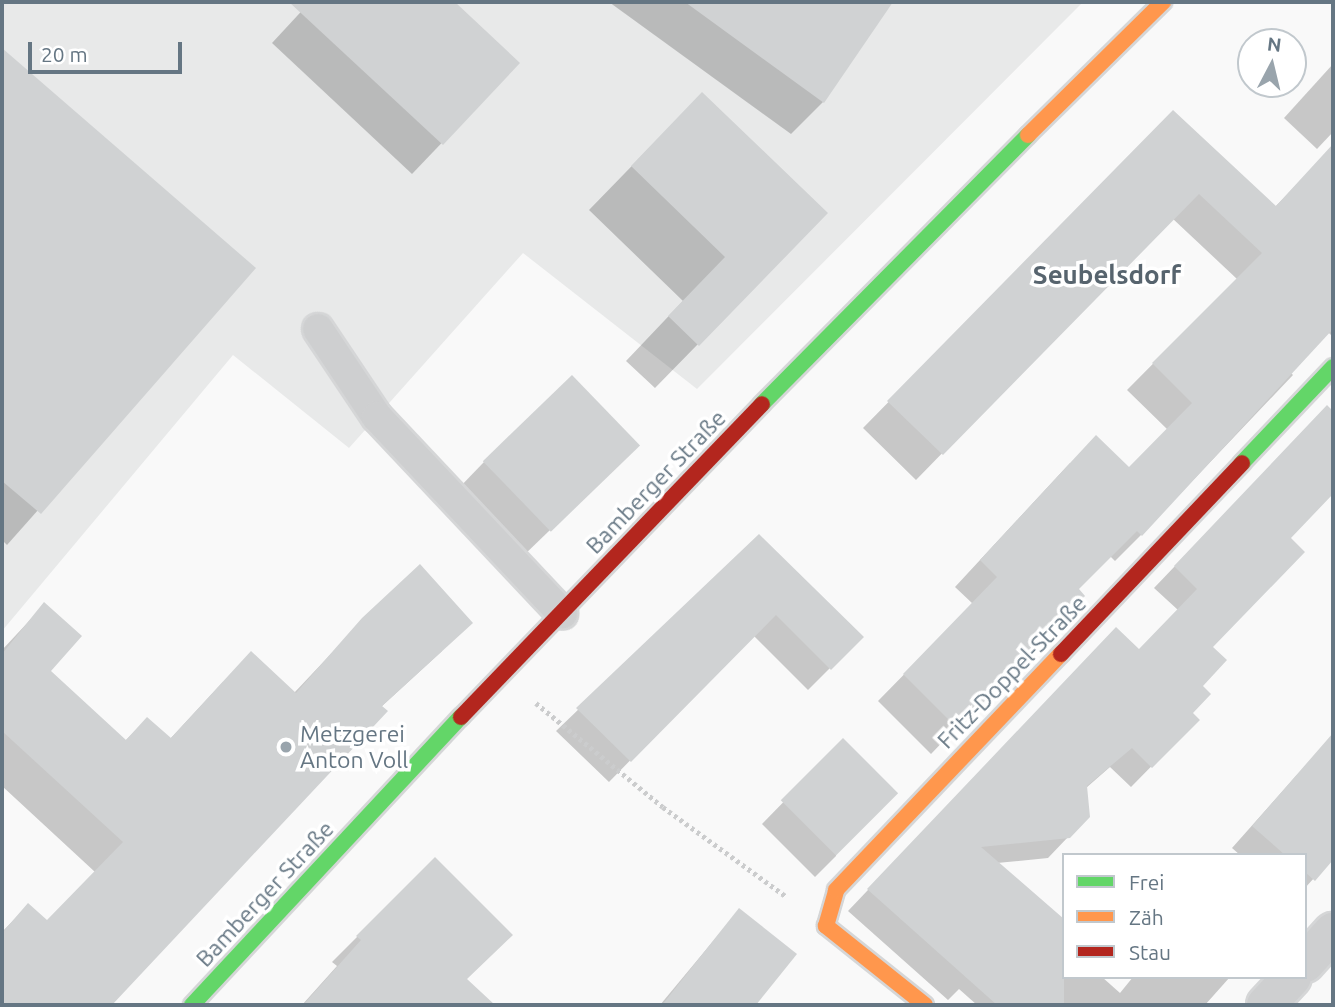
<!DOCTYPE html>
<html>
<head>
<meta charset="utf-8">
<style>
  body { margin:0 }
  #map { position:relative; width:1335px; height:1007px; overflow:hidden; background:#f9f9f9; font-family:Ubuntu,sans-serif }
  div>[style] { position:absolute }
  .built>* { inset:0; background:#e8e9e9 }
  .shadow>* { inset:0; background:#0003 }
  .building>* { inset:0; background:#d0d2d3; transform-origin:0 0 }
  .path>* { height:4.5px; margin-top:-2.25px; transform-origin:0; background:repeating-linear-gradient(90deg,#cbcccd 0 3.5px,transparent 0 7px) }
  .roads { filter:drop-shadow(2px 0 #d5d6d7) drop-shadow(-2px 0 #d5d6d7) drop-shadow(0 2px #d5d6d7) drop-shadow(0 -2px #d5d6d7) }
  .lane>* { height:30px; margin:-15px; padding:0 15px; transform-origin:15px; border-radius:15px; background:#cecfd0 }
  .street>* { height:38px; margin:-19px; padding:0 19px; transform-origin:19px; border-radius:19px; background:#cecfd0 }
  .fast>* { height:16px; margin:-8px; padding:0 8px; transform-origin:8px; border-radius:8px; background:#63d668 }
  .slow>* { height:16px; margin:-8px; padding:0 8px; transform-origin:8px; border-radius:8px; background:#ff974d }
  .jam>* { height:16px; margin:-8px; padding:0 8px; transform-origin:8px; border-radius:8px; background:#b3261e }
  .dots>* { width:19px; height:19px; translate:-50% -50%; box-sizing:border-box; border:4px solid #fff; border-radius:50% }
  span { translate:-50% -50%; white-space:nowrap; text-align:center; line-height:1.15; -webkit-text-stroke:7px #fff; paint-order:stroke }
  .street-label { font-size:23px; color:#657683 }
  .poi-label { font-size:23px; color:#657683 }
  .left { translate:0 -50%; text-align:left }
  .quarter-label { font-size:26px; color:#57646e; font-weight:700 }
  .frame { position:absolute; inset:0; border:4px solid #657683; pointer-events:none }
  .legend { position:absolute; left:1062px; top:853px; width:245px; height:126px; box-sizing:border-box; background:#fff; border:2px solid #c1c8cd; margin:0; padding:9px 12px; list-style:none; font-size:21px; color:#657683 }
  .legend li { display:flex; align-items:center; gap:14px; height:35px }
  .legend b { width:35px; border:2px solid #c1c8cd }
  .north { position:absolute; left:1237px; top:28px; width:70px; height:70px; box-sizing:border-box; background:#fff; border:2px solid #c1c8cd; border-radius:50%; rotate:7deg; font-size:19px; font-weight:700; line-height:28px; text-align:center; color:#657683 }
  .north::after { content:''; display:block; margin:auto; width:24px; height:32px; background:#99a4ac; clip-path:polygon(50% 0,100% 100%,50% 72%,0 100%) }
  .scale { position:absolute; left:28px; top:42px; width:154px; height:32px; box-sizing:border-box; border:4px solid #657683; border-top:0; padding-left:9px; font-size:21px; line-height:24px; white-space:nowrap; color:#657683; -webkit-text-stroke:5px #fff; paint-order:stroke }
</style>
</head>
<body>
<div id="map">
  <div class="built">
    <i style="clip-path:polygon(2px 2px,1083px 2px,697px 389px,523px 253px,349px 448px,233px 355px,2px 631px)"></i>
  </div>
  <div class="shadow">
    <i style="clip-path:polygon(310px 2px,452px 2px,518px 63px,412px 174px,272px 43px)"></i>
    <i style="clip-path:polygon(609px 2px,891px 2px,823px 102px,791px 134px)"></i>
    <i style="clip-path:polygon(2px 50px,253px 268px,7px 545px,2px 540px)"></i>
    <i style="clip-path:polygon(1333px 64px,1333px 132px,1317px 149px,1284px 118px)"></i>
    <i style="clip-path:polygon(1173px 112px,1275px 207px,1308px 173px,1333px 197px,1333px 337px,1328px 332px,1289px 371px,1293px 375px,1141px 535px,1115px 561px,1110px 556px,1076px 589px,1083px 596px,931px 754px,878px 701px,973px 604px,955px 587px,1070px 463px,1129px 469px,1168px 430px,1127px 390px,1237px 279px,1172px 218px,916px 480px,863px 428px)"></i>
    <i style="clip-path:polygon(659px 138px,826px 213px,655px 388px,626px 361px,683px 301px,589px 210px)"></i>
    <i style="clip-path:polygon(1327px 407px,1333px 413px,1333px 491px,1288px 539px,1211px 647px,1190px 713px,1197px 720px,1131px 787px,1110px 767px,1086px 788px,1069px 836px,1048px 858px,997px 863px,1064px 977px,1102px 977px,1120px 993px,1133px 977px,1230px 977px,1205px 1005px,977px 1005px,959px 989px,948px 1000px,848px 911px,1096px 650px,1138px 651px,1178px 610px,1154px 588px)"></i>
    <i style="clip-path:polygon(484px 462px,607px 475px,520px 559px,455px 492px)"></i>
    <i style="clip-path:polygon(759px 536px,861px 637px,808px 690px,753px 635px,609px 782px,556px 731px)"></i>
    <i style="clip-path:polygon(44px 605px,48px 671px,125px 741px,147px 719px,170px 739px,223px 682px,294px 693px,363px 620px,442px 651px,381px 707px,111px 1005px,2px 1005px,2px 932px,28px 905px,47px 922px,95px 872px,2px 786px,2px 650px)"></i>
    <i style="clip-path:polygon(843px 741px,836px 856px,815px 877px,762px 824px)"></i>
    <i style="clip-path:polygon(1333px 743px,1333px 857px,1305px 888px,1305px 855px,1240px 855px,1232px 848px,1296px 776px)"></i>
    <i style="clip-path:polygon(435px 859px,465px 980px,492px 1005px,302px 1005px,337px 966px,332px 962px)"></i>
    <i style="clip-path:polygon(739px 910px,795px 954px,754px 1005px,660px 1005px)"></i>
  </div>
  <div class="building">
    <i style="clip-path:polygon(289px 2px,455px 2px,520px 63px,443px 145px)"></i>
    <i style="clip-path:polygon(685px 2px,893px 2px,824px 103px)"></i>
    <i style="clip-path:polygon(2px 48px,256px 268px,41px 514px,2px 481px)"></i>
    <i style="clip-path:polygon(702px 92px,828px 213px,699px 346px,668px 316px,725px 257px,631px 166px)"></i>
    <i style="clip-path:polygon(1173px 110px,1276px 206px,1333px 144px,1333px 329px,1142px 536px,1137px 531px,1079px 589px,1085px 596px,958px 729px,903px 674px,997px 577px,980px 560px,1096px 435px,1129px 467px,1192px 403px,1152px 363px,1262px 253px,1199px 194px,943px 455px,887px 401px)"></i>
    <i style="left:572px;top:375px;width:98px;height:124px;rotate:46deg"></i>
    <i style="clip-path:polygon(1327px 405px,1333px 411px,1333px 494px,1291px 538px,1305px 552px,1213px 647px,1227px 660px,1203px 686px,1211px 694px,1193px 713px,1200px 720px,1152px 768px,1132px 748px,1087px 786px,1090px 817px,1070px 838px,981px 847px,1064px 919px,1064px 1005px,997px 1005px,867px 889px,1116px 627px,1139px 649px,1197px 589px,1174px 566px)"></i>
    <i style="clip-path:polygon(759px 534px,864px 637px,831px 670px,776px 615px,631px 762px,576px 708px)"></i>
    <i style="clip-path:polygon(420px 564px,473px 623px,382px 706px,388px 711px,112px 1005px,2px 1005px,2px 933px,28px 903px,47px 920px,123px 842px,2px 731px,2px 654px,44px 602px,82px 636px,51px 671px,126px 740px,147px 717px,171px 738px,251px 651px,296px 693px,362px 618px)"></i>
    <i style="clip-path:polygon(1333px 733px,1333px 860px,1315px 881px,1305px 872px,1305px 855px,1285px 855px,1252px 826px)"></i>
    <i style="left:843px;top:738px;width:78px;height:88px;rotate:45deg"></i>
    <i style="clip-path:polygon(435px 857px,513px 935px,467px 979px,495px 1005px,303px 1005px,361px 940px,356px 936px)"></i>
    <i style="clip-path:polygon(739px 908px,797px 954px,756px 1005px,662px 1005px)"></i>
  </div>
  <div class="path">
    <i style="left:536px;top:703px;width:164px;rotate:39.3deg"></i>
    <i style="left:663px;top:807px;width:153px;rotate:36deg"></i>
  </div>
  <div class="roads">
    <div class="lane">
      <i style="left:318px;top:329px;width:106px;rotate:56.2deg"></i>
      <i style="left:377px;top:417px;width:270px;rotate:46.7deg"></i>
    </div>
    <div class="street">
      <i style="left:1305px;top:963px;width:42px;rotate:-47.9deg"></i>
      <i style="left:1266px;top:1005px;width:38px;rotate:-47deg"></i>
    </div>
    <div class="fast">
      <i style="left:762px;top:404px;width:378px;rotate:-45.3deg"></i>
      <i style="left:1242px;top:463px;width:132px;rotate:-46.5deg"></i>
      <i style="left:192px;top:1005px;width:394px;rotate:-47deg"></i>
    </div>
    <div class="slow">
      <i style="left:1028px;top:135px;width:190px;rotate:-44.6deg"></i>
      <i style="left:925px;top:1005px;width:127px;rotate:-141.4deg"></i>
      <i style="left:826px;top:926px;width:37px;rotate:-74deg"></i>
      <i style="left:836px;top:890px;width:326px;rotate:-46.4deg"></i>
    </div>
    <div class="jam">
      <i style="left:1061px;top:654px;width:263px;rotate:-46.5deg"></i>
      <i style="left:461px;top:717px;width:434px;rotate:-46.1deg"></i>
    </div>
  </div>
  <div class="dots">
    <i style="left:286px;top:747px;background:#99a4ac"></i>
  </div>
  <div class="street-label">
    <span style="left:656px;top:482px;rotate:-46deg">Bamberger Straße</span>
    <span style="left:1012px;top:672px;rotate:-46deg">Fritz-Doppel-Straße</span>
    <span style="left:265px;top:894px;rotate:-47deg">Bamberger Straße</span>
  </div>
  <div class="poi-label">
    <span class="left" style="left:300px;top:747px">Metzgerei<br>Anton Voll</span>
  </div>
  <div class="quarter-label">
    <span style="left:1107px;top:275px">Seubelsdorf</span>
  </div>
  <div class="frame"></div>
  <ul class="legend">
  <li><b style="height:9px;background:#63d668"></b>Frei</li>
  <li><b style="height:9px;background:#ff974d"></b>Zäh</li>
  <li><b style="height:9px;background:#b3261e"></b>Stau</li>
  </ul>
  <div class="north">N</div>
  <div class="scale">20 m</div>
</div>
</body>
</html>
